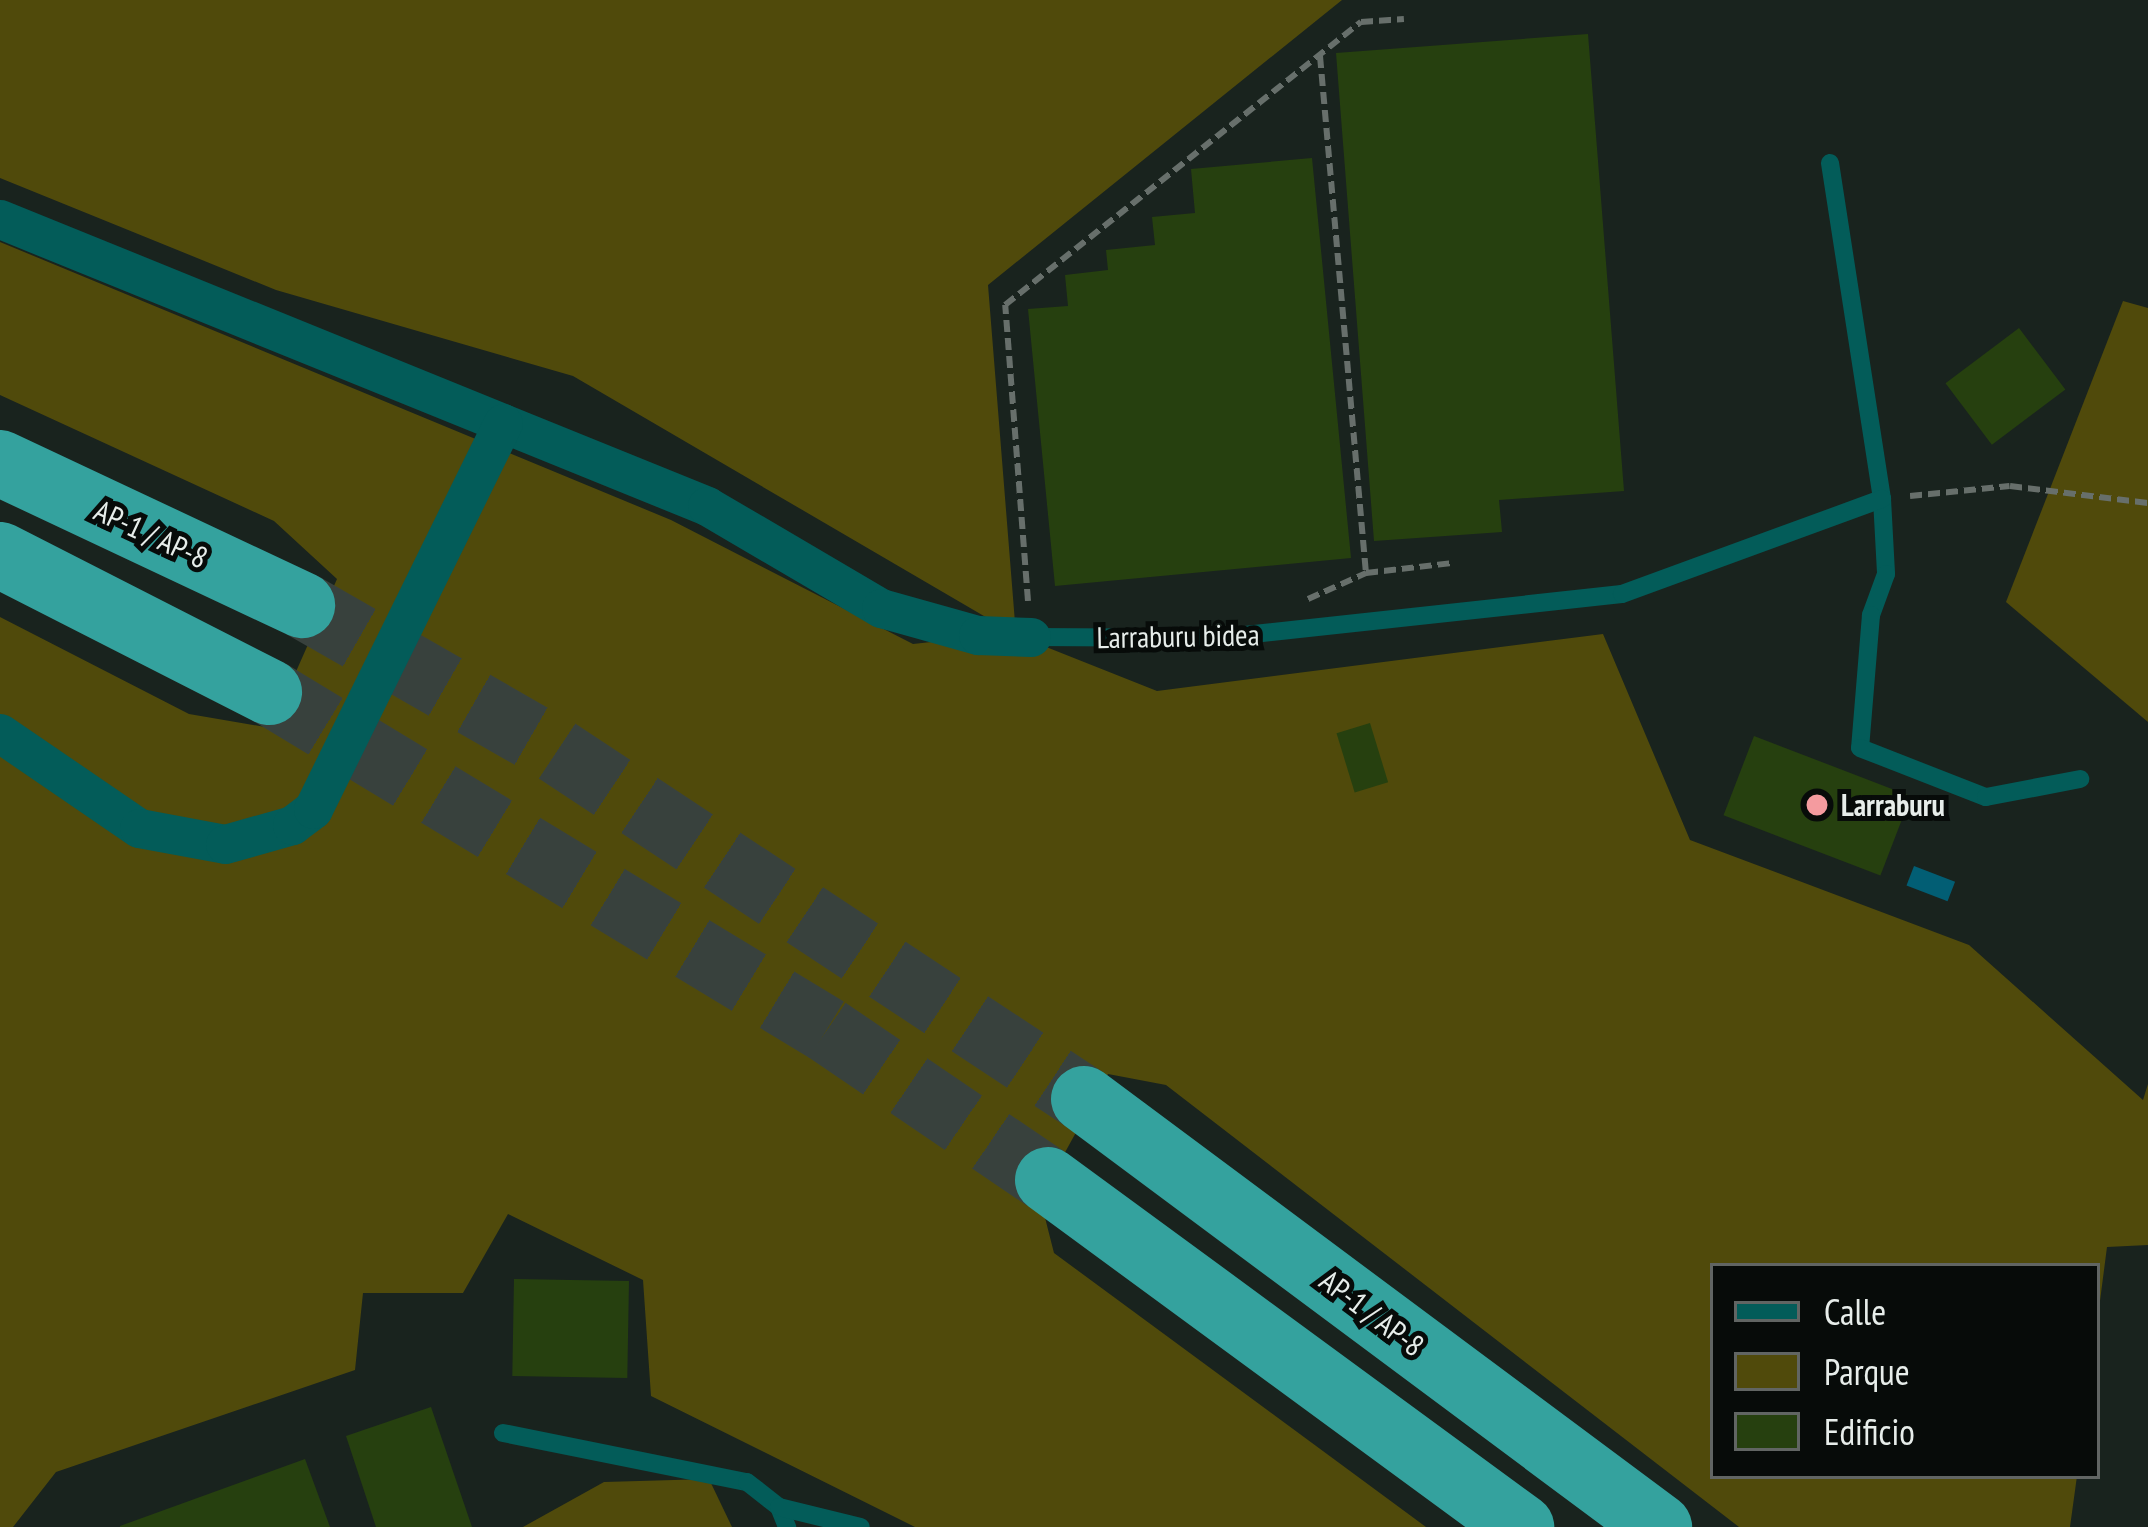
<!DOCTYPE html>
<html>
<head>
<meta charset="utf-8">
<style>
  body { margin:0 }
  #map { position:relative; width:2148px; height:1527px; overflow:hidden; background:#19231e; font-family:"PT Sans Narrow",sans-serif }
  div>[style] { position:absolute }
  .green>* { inset:0; background:#504a0b }
  .water>* { inset:0; background:#025e74; transform-origin:0 0 }
  .building>* { inset:0; background:#26400f; transform-origin:0 0 }
  .highway-tunnel>* { height:66px; margin-top:-33px; transform-origin:0; background:repeating-linear-gradient(90deg,#38413d 0 66px,transparent 0 99px) }
  .path>* { height:6px; margin-top:-3px; transform-origin:0; background:repeating-linear-gradient(90deg,#676f6b 0 12px,transparent 0 18px) }
  .lane>* { height:18px; margin:-9px; padding:0 9px; transform-origin:9px; border-radius:9px; background:#035c59 }
  .street>* { height:39px; margin:-19.5px; padding:0 19.5px; transform-origin:19.5px; border-radius:19.5px; background:#035c59 }
  .highway>* { height:66px; margin:-33px; padding:0 33px; transform-origin:33px; border-radius:33px; background:#34a29e }
  .dots>* { width:33px; height:33px; translate:-50% -50%; box-sizing:border-box; border:6px solid #070b09; border-radius:50% }
  span { translate:-50% -50%; white-space:nowrap; text-align:center; line-height:1.15; -webkit-text-stroke:10px #070b09; paint-order:stroke }
  .street-label { font-size:30px; color:#e7edea }
  .poi-label { font-size:30px; color:#e7edea; font-weight:700 }
  .left { translate:0 -50%; text-align:left }
  .legend { position:absolute; left:1710px; top:1263px; width:390px; height:216px; box-sizing:border-box; background:#070b09; border:3px solid #616563; margin:0; padding:15px 21px; list-style:none; font-size:36px; color:#e7edea }
  .legend li { display:flex; align-items:center; gap:24px; height:60px }
  .legend b { width:60px; border:3px solid #616563 }
</style>
</head>
<body>
<div id="map">
  <div class="green">
    <i style="clip-path:polygon(0 0,1342px 0,988px 285px,1016px 635px,1157px 691px,1603px 634px,1690px 840px,1969px 945px,2143px 1100px,2148px 1084px,2148px 1245px,2107px 1247px,2097px 1324px,2097px 1266px,1713px 1266px,1713px 1476px,2077px 1476px,2070px 1527px,1739px 1527px,1166px 1085px,1108px 1074px,1040px 1198px,1054px 1253px,1426px 1527px,915px 1527px,651px 1396px,643px 1280px,508px 1214px,463px 1293px,363px 1293px,355px 1370px,56px 1472px,13px 1527px,0 1527px,0 617px,189px 714px,271px 728px,337px 579px,274px 521px,0 395px,0 242px,671px 520px,913px 644px,1013px 633px,573px 376px,276px 290px,0 178px)"></i>
    <i style="clip-path:polygon(2123px 301px,2148px 308px,2148px 722px,2006px 602px)"></i>
    <i style="clip-path:polygon(709px 1479px,732px 1527px,523px 1527px,604px 1482px)"></i>
  </div>
  <div class="water">
    <i style="left:1914px;top:866px;width:44px;height:21px;rotate:21deg"></i>
  </div>
  <div class="building">
    <i style="clip-path:polygon(1588px 34px,1624px 491px,1499px 500px,1502px 532px,1374px 541px,1336px 53px)"></i>
    <i style="clip-path:polygon(1312px 158px,1351px 558px,1055px 586px,1028px 309px,1068px 306px,1065px 275px,1108px 270px,1106px 250px,1155px 245px,1152px 217px,1195px 213px,1191px 169px)"></i>
    <i style="left:2019px;top:328px;width:77px;height:92px;rotate:53deg"></i>
    <i style="left:1370px;top:723px;width:62px;height:35px;rotate:73deg"></i>
    <i style="left:1754px;top:736px;width:168px;height:85px;rotate:21deg"></i>
    <i style="left:514px;top:1279px;width:115px;height:97px;rotate:1deg"></i>
    <i style="clip-path:polygon(431px 1407px,472px 1527px,376px 1527px,346px 1436px)"></i>
    <i style="clip-path:polygon(305px 1459px,330px 1527px,120px 1527px,120px 1526px)"></i>
  </div>
  <div class="highway-tunnel">
    <i style="left:302px;top:605px;width:294px;rotate:29.8deg"></i>
    <i style="left:557px;top:751px;width:632px;rotate:33.44deg"></i>
    <i style="left:269px;top:692px;width:652px;rotate:31.2deg"></i>
    <i style="left:827px;top:1030px;width:267px;rotate:34.2deg"></i>
  </div>
  <div class="path">
    <i style="left:1320px;top:56px;width:519px;rotate:84.92deg"></i>
    <i style="left:1366px;top:573px;width:88px;rotate:-6.6deg"></i>
    <i style="left:1910px;top:496px;width:100px;rotate:-5.7deg"></i>
    <i style="left:2010px;top:486px;width:139px;rotate:7deg"></i>
    <i style="left:1308px;top:599px;width:64px;rotate:-24.1deg"></i>
    <i style="left:1028px;top:601px;width:297px;rotate:-94.4deg"></i>
    <i style="left:1005px;top:305px;width:455px;rotate:-38.5deg"></i>
    <i style="left:1361px;top:22px;width:43px;rotate:-4deg"></i>
  </div>
  <div class="lane">
    <i style="left:1830px;top:163px;width:340px;rotate:81.2deg"></i>
    <i style="left:1882px;top:499px;width:75px;rotate:86.9deg"></i>
    <i style="left:1886px;top:574px;width:44px;rotate:110.1deg"></i>
    <i style="left:1871px;top:615px;width:133px;rotate:94.7deg"></i>
    <i style="left:1860px;top:748px;width:135px;rotate:21.3deg"></i>
    <i style="left:1986px;top:797px;width:96px;rotate:-10.8deg"></i>
    <i style="left:1031px;top:637px;width:186px;rotate:0.3deg"></i>
    <i style="left:1217px;top:638px;width:407px;rotate:-6.2deg"></i>
    <i style="left:1622px;top:594px;width:277px;rotate:-20.1deg"></i>
    <i style="left:503px;top:1433px;width:249px;rotate:11.4deg"></i>
    <i style="left:747px;top:1482px;width:41px;rotate:38deg"></i>
    <i style="left:779px;top:1507px;width:22px;rotate:68deg"></i>
    <i style="left:779px;top:1507px;width:84px;rotate:13.7deg"></i>
  </div>
  <div class="street">
    <i style="left:0;top:219px;width:763px;rotate:22.09deg"></i>
    <i style="left:707px;top:506px;width:202px;rotate:30.4deg"></i>
    <i style="left:881px;top:608px;width:101px;rotate:15.6deg"></i>
    <i style="left:978px;top:635px;width:53px;rotate:2.2deg"></i>
    <i style="left:0;top:733px;width:168px;rotate:34.4deg"></i>
    <i style="left:139px;top:828px;width:87px;rotate:10.5deg"></i>
    <i style="left:225px;top:844px;width:70px;rotate:-15.8deg"></i>
    <i style="left:292px;top:825px;width:26px;rotate:-37deg"></i>
    <i style="left:313px;top:809px;width:430px;rotate:-63.8deg"></i>
  </div>
  <div class="highway">
    <i style="left:0;top:463px;width:334px;rotate:25.2deg"></i>
    <i style="left:0;top:555px;width:302px;rotate:27deg"></i>
    <i style="left:1084px;top:1099px;width:717px;rotate:36.66deg"></i>
    <i style="left:1048px;top:1180px;width:587px;rotate:36.26deg"></i>
  </div>
  <div class="dots">
    <i style="left:1817px;top:805px;background:#f49b9f"></i>
  </div>
  <div class="street-label">
    <span style="left:151px;top:534px;rotate:25deg">AP-1 / AP-8</span>
    <span style="left:1178px;top:636px;rotate:-1deg">Larraburu bidea</span>
    <span style="left:1372px;top:1313px;rotate:37deg">AP-1 / AP-8</span>
  </div>
  <div class="poi-label">
    <span class="left" style="left:1841px;top:805px">Larraburu</span>
  </div>
  <ul class="legend">
  <li><b style="height:15px;background:#035c59"></b>Calle</li>
  <li><b style="height:33px;background:#504a0b"></b>Parque</li>
  <li><b style="height:33px;background:#26400f"></b>Edificio</li>
  </ul>
</div>
</body>
</html>
